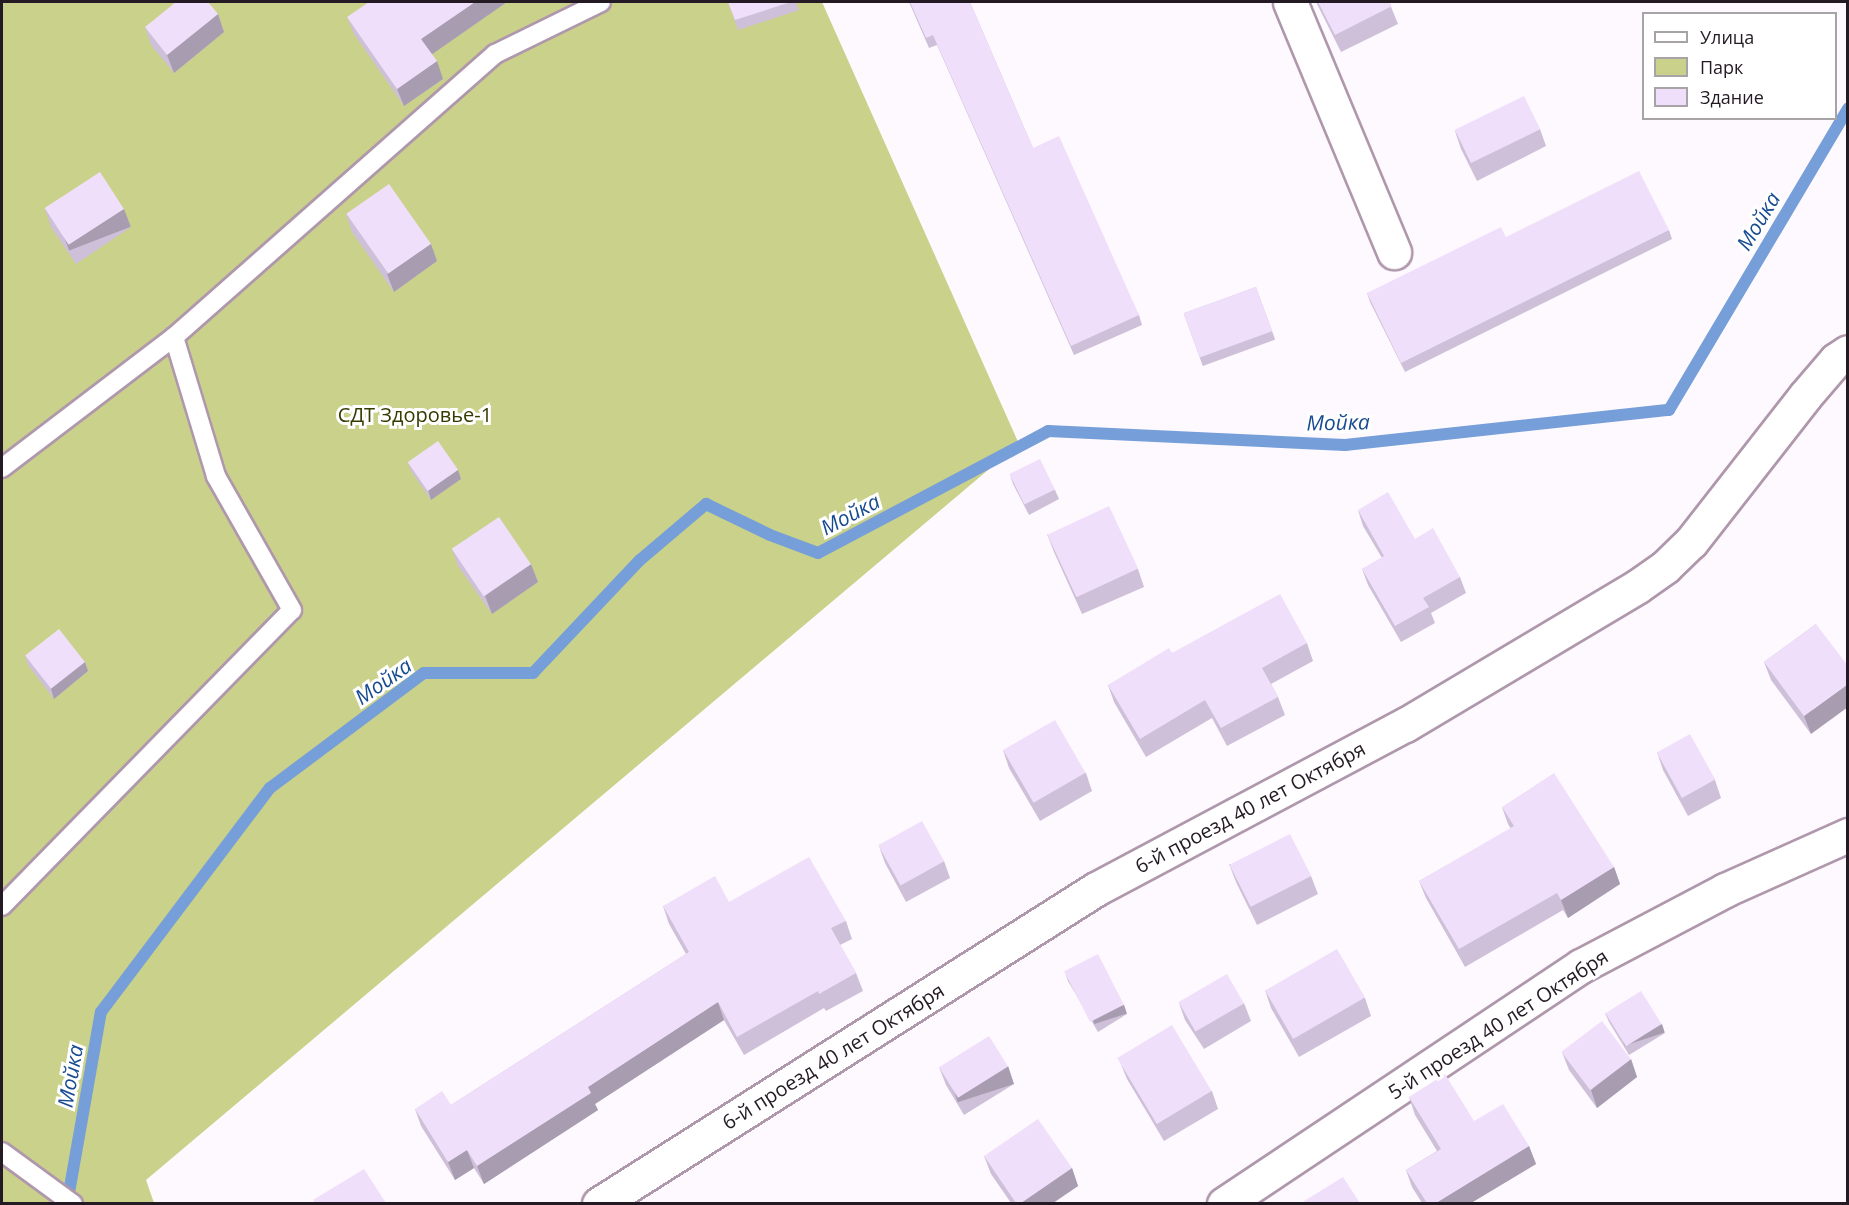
<!DOCTYPE html>
<html>
<head>
<meta charset="utf-8">
<style>
  body { margin:0 }
  #map { position:relative; width:1849px; height:1205px; overflow:hidden; background:#fef9fe; font-family:"Open Sans",sans-serif }
  div>[style] { position:absolute }
  .green>* { inset:0; background:#cad18a }
  .stream>* { height:12px; margin:-6px; padding:0 6px; transform-origin:6px; border-radius:6px; background:#769ed9 }
  .roads { filter:drop-shadow(2px 0 #af97ac) drop-shadow(-2px 0 #af97ac) drop-shadow(0 2px #af97ac) drop-shadow(0 -2px #af97ac) }
  .service>* { height:18px; margin:-9px; padding:0 9px; transform-origin:9px; border-radius:9px; background:#fff }
  .minor>* { height:33px; margin:-16.5px; padding:0 16.5px; transform-origin:16.5px; border-radius:16.5px; background:#fff }
  .wall>* { inset:0; background:#cec0d8; transform-origin:0 0 }
  .shaded-wall>* { inset:0; background:#a89cb0; transform-origin:0 0 }
  .building>* { inset:0; background:#f0dffb; transform-origin:0 0 }
  span { translate:-50% -50%; white-space:nowrap; text-align:center; line-height:1.15; -webkit-text-stroke:6px #fff; paint-order:stroke }
  .park-label { font-size:20px; color:#383b00 }
  .street-label { font-size:20px; color:#231a23 }
  .water-label { font-size:21px; color:#194b91; font-style:italic }
  .frame { position:absolute; inset:0; border:3px solid #231a23; pointer-events:none }
  .legend { position:absolute; left:1642px; top:12px; width:195px; height:108px; box-sizing:border-box; background:#fff; border:2px solid #a7a3a7; margin:0; padding:8px 10px; list-style:none; font-size:18px; color:#231a23 }
  .legend li { display:flex; align-items:center; gap:12px; height:30px }
  .legend b { width:30px; border:2px solid #a7a3a7 }
</style>
</head>
<body>
<div id="map">
  <div class="green">
    <i style="clip-path:polygon(2px 2px,822px 2px,1019px 444px,146px 1180px,154px 1203px,2px 1204px)"></i>
  </div>
  <div class="stream">
    <i style="left:67px;top:1204px;width:195px;rotate:-80deg"></i>
    <i style="left:101px;top:1012px;width:281px;rotate:-53deg"></i>
    <i style="left:270px;top:788px;width:192px;rotate:-36.8deg"></i>
    <i style="left:424px;top:673px;width:109px"></i>
    <i style="left:533px;top:673px;width:156px;rotate:-46.6deg"></i>
    <i style="left:640px;top:560px;width:87px;rotate:-40.3deg"></i>
    <i style="left:706px;top:504px;width:71px;rotate:25.8deg"></i>
    <i style="left:770px;top:535px;width:51px;rotate:20.6deg"></i>
    <i style="left:818px;top:553px;width:260px;rotate:-27.9deg"></i>
    <i style="left:1048px;top:431px;width:297px;rotate:2.7deg"></i>
    <i style="left:1345px;top:445px;width:326px;rotate:-6.2deg"></i>
    <i style="left:1669px;top:410px;width:351px;rotate:-59.3deg"></i>
  </div>
  <div class="roads">
    <div class="service">
      <i style="left:2px;top:468px;width:216px;rotate:-37.3deg"></i>
      <i style="left:174px;top:337px;width:428px;rotate:-41.4deg"></i>
      <i style="left:495px;top:54px;width:118px;rotate:-26.1deg"></i>
      <i style="left:2px;top:906px;width:414px;rotate:-45.6deg"></i>
      <i style="left:292px;top:610px;width:154px;rotate:-119.6deg"></i>
      <i style="left:216px;top:476px;width:145px;rotate:-106.8deg"></i>
      <i style="left:2px;top:1152px;width:88px;rotate:36.2deg"></i>
    </div>
    <div class="minor">
      <i style="left:1290px;top:2px;width:271px;rotate:67.4deg"></i>
      <i style="left:599px;top:1204px;width:588px;rotate:-32.37deg"></i>
      <i style="left:1096px;top:889px;width:350px;rotate:-28deg"></i>
      <i style="left:1405px;top:725px;width:271px;rotate:-30.8deg"></i>
      <i style="left:1638px;top:586px;width:33px;rotate:-35deg"></i>
      <i style="left:1665px;top:567px;width:36px;rotate:-44deg"></i>
      <i style="left:1691px;top:542px;width:185px;rotate:-52deg"></i>
      <i style="left:1805px;top:396px;width:48px;rotate:-49.3deg"></i>
      <i style="left:1836px;top:360px;width:14px;rotate:-34deg"></i>
      <i style="left:1224px;top:1204px;width:429px;rotate:-33.7deg"></i>
      <i style="left:1581px;top:966px;width:163px;rotate:-27.8deg"></i>
      <i style="left:1725px;top:890px;width:135px;rotate:-24.1deg"></i>
    </div>
  </div>
  <div class="wall">
    <i style="clip-path:polygon(507px 2px,432px 54px,443px 79px,404px 106px,354px 34px,347px 17px)"></i>
    <i style="clip-path:polygon(728px 2px,796px 2px,799px 10px,738px 30px)"></i>
    <i style="clip-path:polygon(909px 2px,970px 2px,1033px 148px,1139px 315px,1142px 325px,1074px 355px,937px 45px,929px 48px)"></i>
    <i style="clip-path:polygon(1316px 2px,1389px 2px,1398px 24px,1341px 52px)"></i>
    <i style="clip-path:polygon(218px 14px,224px 32px,174px 73px,151px 45px,145px 27px)"></i>
    <i style="clip-path:polygon(1540px 129px,1546px 146px,1477px 181px,1461px 149px,1455px 131px)"></i>
    <i style="clip-path:polygon(45px 209px,131px 227px,76px 264px,51px 227px)"></i>
    <i style="clip-path:polygon(346px 214px,431px 244px,437px 261px,394px 292px,352px 232px)"></i>
    <i style="clip-path:polygon(1669px 230px,1672px 239px,1405px 372px,1370px 302px,1367px 293px)"></i>
    <i style="left:1256px;top:287px;width:56px;height:77px;rotate:70deg"></i>
    <i style="clip-path:polygon(408px 462px,461px 479px,431px 500px,411px 471px)"></i>
    <i style="clip-path:polygon(1010px 475px,1055px 490px,1059px 499px,1029px 515px,1013px 484px)"></i>
    <i style="clip-path:polygon(1358px 510px,1415px 539px,1460px 577px,1466px 593px,1431px 613px,1435px 623px,1401px 642px,1368px 585px,1362px 569px,1382px 558px,1363px 526px)"></i>
    <i style="clip-path:polygon(1047px 534px,1138px 569px,1144px 587px,1082px 614px,1054px 552px)"></i>
    <i style="clip-path:polygon(452px 549px,531px 564px,538px 582px,492px 614px,458px 566px)"></i>
    <i style="clip-path:polygon(1816px 624px,1811px 734px,1771px 680px,1764px 662px)"></i>
    <i style="clip-path:polygon(1307px 643px,1313px 661px,1271px 684px,1278px 697px,1285px 715px,1227px 746px,1212px 718px,1146px 757px,1114px 702px,1108px 685px,1172px 653px)"></i>
    <i style="clip-path:polygon(25px 656px,85px 662px,88px 671px,54px 699px,28px 665px)"></i>
    <i style="clip-path:polygon(1003px 750px,1086px 773px,1092px 791px,1040px 821px,1009px 768px)"></i>
    <i style="clip-path:polygon(1657px 752px,1715px 780px,1721px 798px,1688px 816px,1663px 770px)"></i>
    <i style="clip-path:polygon(1502px 807px,1614px 867px,1620px 884px,1568px 918px,1563px 910px,1465px 967px,1426px 898px,1419px 881px,1511px 829px,1508px 824px)"></i>
    <i style="clip-path:polygon(879px 846px,944px 861px,950px 878px,906px 902px,885px 863px)"></i>
    <i style="clip-path:polygon(1229px 864px,1311px 876px,1318px 894px,1257px 925px,1236px 882px)"></i>
    <i style="clip-path:polygon(729px 902px,846px 921px,852px 939px,840px 945px,856px 973px,863px 991px,826px 1011px,824px 1008px,744px 1055px,724px 1020px,595px 1104px,598px 1110px,484px 1184px,474px 1168px,455px 1180px,421px 1126px,415px 1109px,451px 1105px,686px 954px,669px 924px,663px 906px)"></i>
    <i style="clip-path:polygon(1065px 972px,1124px 1005px,1127px 1014px,1098px 1032px,1068px 981px)"></i>
    <i style="clip-path:polygon(1265px 990px,1365px 998px,1371px 1016px,1299px 1057px,1271px 1008px)"></i>
    <i style="clip-path:polygon(1179px 1003px,1244px 1003px,1251px 1021px,1204px 1049px,1185px 1020px)"></i>
    <i style="clip-path:polygon(1605px 1013px,1665px 1033px,1629px 1055px,1609px 1022px)"></i>
    <i style="clip-path:polygon(1562px 1052px,1631px 1059px,1637px 1077px,1597px 1108px,1569px 1070px)"></i>
    <i style="clip-path:polygon(1120px 1062px,1212px 1091px,1218px 1109px,1164px 1141px,1127px 1079px)"></i>
    <i style="clip-path:polygon(1008px 1066px,1014px 1084px,964px 1115px,946px 1085px,939px 1067px)"></i>
    <i style="clip-path:polygon(1409px 1097px,1474px 1121px,1529px 1146px,1536px 1164px,1471px 1203px,1422px 1203px,1412px 1187px,1406px 1170px,1437px 1151px,1415px 1115px)"></i>
    <i style="clip-path:polygon(984px 1156px,1072px 1168px,1078px 1186px,1053px 1203px,1011px 1203px,991px 1174px)"></i>
  </div>
  <div class="shaded-wall">
    <i style="clip-path:polygon(475px 2px,507px 2px,428px 57px,421px 39px)"></i>
    <i style="clip-path:polygon(218px 14px,224px 32px,174px 73px,167px 55px)"></i>
    <i style="clip-path:polygon(437px 61px,443px 79px,404px 106px,397px 89px)"></i>
    <i style="left:124px;top:209px;width:19px;height:66px;rotate:69deg"></i>
    <i style="clip-path:polygon(431px 244px,437px 261px,394px 292px,387px 274px)"></i>
    <i style="clip-path:polygon(458px 470px,461px 479px,431px 500px,428px 490px)"></i>
    <i style="clip-path:polygon(531px 564px,538px 582px,492px 614px,485px 596px)"></i>
    <i style="clip-path:polygon(85px 662px,88px 671px,54px 699px,51px 689px)"></i>
    <i style="clip-path:polygon(1848px 684px,1848px 707px,1811px 734px,1804px 716px)"></i>
    <i style="clip-path:polygon(1614px 867px,1620px 884px,1568px 918px,1561px 900px)"></i>
    <i style="clip-path:polygon(718px 1002px,724px 1020px,595px 1104px,598px 1110px,484px 1184px,477px 1166px,588px 1087px)"></i>
    <i style="left:1124px;top:1005px;width:9px;height:34px;rotate:72deg"></i>
    <i style="left:1662px;top:1024px;width:9px;height:42px;rotate:72deg"></i>
    <i style="clip-path:polygon(1631px 1059px,1637px 1077px,1597px 1108px,1591px 1090px)"></i>
    <i style="left:1008px;top:1066px;width:19px;height:59px;rotate:72deg"></i>
    <i style="clip-path:polygon(1529px 1146px,1536px 1164px,1471px 1203px,1436px 1203px)"></i>
    <i style="clip-path:polygon(467px 1150px,474px 1168px,455px 1180px,448px 1162px)"></i>
    <i style="clip-path:polygon(1072px 1168px,1078px 1186px,1053px 1203px,1021px 1203px)"></i>
  </div>
  <div class="building">
    <i style="clip-path:polygon(176px 2px,208px 2px,218px 14px,167px 55px,145px 27px)"></i>
    <i style="clip-path:polygon(369px 2px,475px 2px,421px 39px,437px 61px,397px 89px,347px 17px)"></i>
    <i style="clip-path:polygon(728px 2px,791px 2px,735px 20px)"></i>
    <i style="clip-path:polygon(910px 2px,970px 2px,1033px 148px,1059px 136px,1139px 315px,1071px 346px,933px 35px,926px 38px)"></i>
    <i style="clip-path:polygon(1318px 2px,1389px 2px,1392px 6px,1335px 35px)"></i>
    <i style="left:1524px;top:96px;width:37px;height:77px;rotate:64deg"></i>
    <i style="clip-path:polygon(1639px 171px,1669px 230px,1401px 363px,1367px 293px,1501px 227px,1506px 237px)"></i>
    <i style="left:100px;top:172px;width:44px;height:66px;rotate:57deg"></i>
    <i style="left:389px;top:184px;width:73px;height:52px;rotate:55deg"></i>
    <i style="left:1256px;top:287px;width:47px;height:77px;rotate:70deg"></i>
    <i style="left:438px;top:441px;width:35px;height:37px;rotate:55deg"></i>
    <i style="left:1040px;top:459px;width:34px;height:34px;rotate:64deg"></i>
    <i style="clip-path:polygon(1388px 492px,1415px 539px,1433px 528px,1460px 577px,1423px 598px,1429px 607px,1395px 626px,1362px 569px,1384px 556px,1358px 510px)"></i>
    <i style="left:1109px;top:506px;width:69px;height:68px;rotate:65deg"></i>
    <i style="left:499px;top:517px;width:57px;height:57px;rotate:56deg"></i>
    <i style="clip-path:polygon(1280px 594px,1307px 643px,1262px 668px,1278px 697px,1221px 728px,1205px 700px,1140px 739px,1108px 685px,1169px 648px,1172px 653px)"></i>
    <i style="clip-path:polygon(1816px 624px,1848px 666px,1848px 684px,1804px 716px,1764px 662px)"></i>
    <i style="left:59px;top:629px;width:42px;height:43px;rotate:52deg"></i>
    <i style="left:1055px;top:720px;width:61px;height:60px;rotate:60deg"></i>
    <i style="left:1690px;top:734px;width:52px;height:38px;rotate:61deg"></i>
    <i style="clip-path:polygon(1554px 773px,1614px 867px,1561px 900px,1557px 893px,1459px 949px,1419px 881px,1514px 826px,1502px 807px)"></i>
    <i style="left:922px;top:821px;width:46px;height:50px;rotate:61deg"></i>
    <i style="left:1290px;top:834px;width:47px;height:68px;rotate:63deg"></i>
    <i style="clip-path:polygon(809px 857px,846px 921px,831px 928px,856px 973px,819px 994px,818px 991px,737px 1037px,718px 1002px,588px 1087px,591px 1093px,477px 1166px,467px 1150px,448px 1162px,415px 1109px,442px 1091px,451px 1105px,689px 952px,663px 906px,715px 876px,729px 902px)"></i>
    <i style="left:1337px;top:949px;width:56px;height:83px;rotate:60deg"></i>
    <i style="left:1098px;top:954px;width:57px;height:38px;rotate:63deg"></i>
    <i style="left:1227px;top:974px;width:34px;height:56px;rotate:60deg"></i>
    <i style="left:1641px;top:991px;width:39px;height:42px;rotate:58deg"></i>
    <i style="left:1602px;top:1021px;width:48px;height:51px;rotate:53deg"></i>
    <i style="left:1172px;top:1025px;width:77px;height:64px;rotate:59deg"></i>
    <i style="left:989px;top:1036px;width:36px;height:59px;rotate:58deg"></i>
    <i style="clip-path:polygon(1445px 1074px,1474px 1121px,1503px 1104px,1529px 1146px,1436px 1203px,1427px 1203px,1406px 1170px,1441px 1149px,1409px 1097px)"></i>
    <i style="clip-path:polygon(1038px 1119px,1072px 1168px,1021px 1203px,1016px 1203px,984px 1156px)"></i>
    <i style="clip-path:polygon(364px 1169px,386px 1203px,315px 1203px,313px 1200px)"></i>
    <i style="clip-path:polygon(1343px 1177px,1360px 1203px,1301px 1203px)"></i>
  </div>
  <div class="park-label">
    <span style="left:415px;top:414px">СДТ Здоровье-1</span>
  </div>
  <div class="street-label">
    <span style="left:1250px;top:807px;rotate:-28deg">6-й проезд 40 лет Октября</span>
    <span style="left:1498px;top:1024px;rotate:-33deg">5-й проезд 40 лет Октября</span>
    <span style="left:833px;top:1056px;rotate:-32deg">6-й проезд 40 лет Октября</span>
  </div>
  <div class="water-label">
    <span style="left:1758px;top:221px;rotate:-59deg">Мойка</span>
    <span style="left:1338px;top:422px;rotate:-1deg">Мойка</span>
    <span style="left:850px;top:514px;rotate:-28deg">Мойка</span>
    <span style="left:383px;top:681px;rotate:-35deg">Мойка</span>
    <span style="left:70px;top:1076px;rotate:-80deg">Мойка</span>
  </div>
  <div class="frame"></div>
  <ul class="legend">
  <li><b style="height:8px;background:#fff"></b>Улица</li>
  <li><b style="height:16px;background:#cad18a"></b>Парк</li>
  <li><b style="height:16px;background:#f0dffb"></b>Здание</li>
  </ul>
</div>
</body>
</html>
